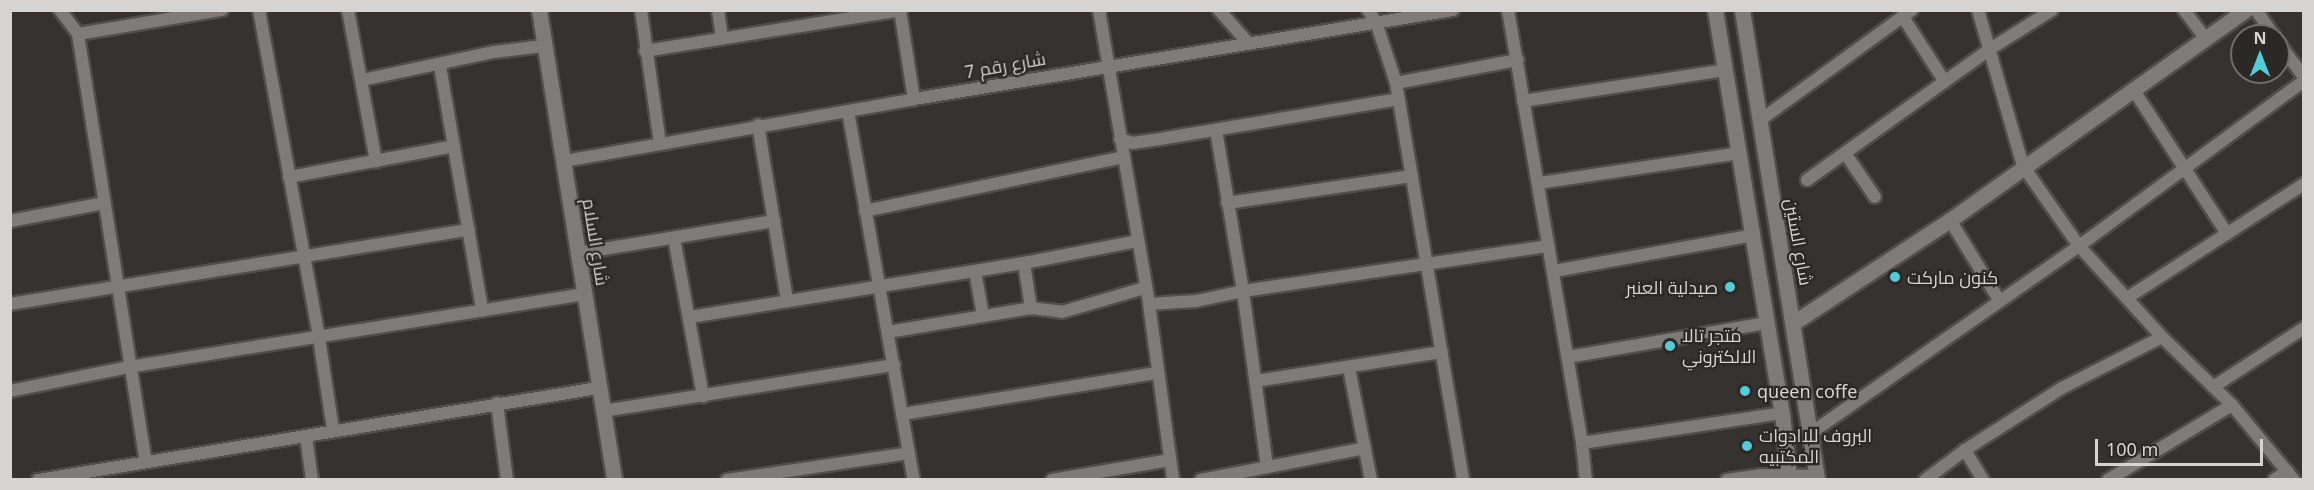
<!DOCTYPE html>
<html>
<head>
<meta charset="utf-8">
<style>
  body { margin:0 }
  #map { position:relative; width:2314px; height:490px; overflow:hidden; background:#353230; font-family:"Noto Sans",Cairo,sans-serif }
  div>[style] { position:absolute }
  .roads { filter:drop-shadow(2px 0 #504e4c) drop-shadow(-2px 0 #504e4c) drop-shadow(0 2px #504e4c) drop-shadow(0 -2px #504e4c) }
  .street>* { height:12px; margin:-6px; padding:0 6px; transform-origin:6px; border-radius:6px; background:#7f7b79 }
  .secondary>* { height:15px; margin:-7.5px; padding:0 7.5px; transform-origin:7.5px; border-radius:7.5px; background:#7f7b79 }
  .dots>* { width:16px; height:16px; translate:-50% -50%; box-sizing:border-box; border:3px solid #2b2826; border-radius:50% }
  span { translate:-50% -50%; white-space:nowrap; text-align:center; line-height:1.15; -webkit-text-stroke:4.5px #2b2826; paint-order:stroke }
  .street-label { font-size:18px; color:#d6d4d2 }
  .poi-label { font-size:18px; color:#d6d4d2 }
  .left { translate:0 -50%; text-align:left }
  .right { translate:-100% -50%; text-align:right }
  .frame { position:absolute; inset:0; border:12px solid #d6d4d2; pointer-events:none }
  .north { position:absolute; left:2230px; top:24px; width:60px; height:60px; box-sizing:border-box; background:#2b2826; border:2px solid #6f6d6b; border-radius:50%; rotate:0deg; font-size:16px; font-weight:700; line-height:24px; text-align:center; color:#d6d4d2 }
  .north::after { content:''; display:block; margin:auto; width:21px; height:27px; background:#52ccd6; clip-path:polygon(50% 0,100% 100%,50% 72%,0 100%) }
  .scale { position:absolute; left:2095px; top:439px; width:168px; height:27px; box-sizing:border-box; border:3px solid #d6d4d2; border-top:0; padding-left:8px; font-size:18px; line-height:21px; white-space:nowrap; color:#d6d4d2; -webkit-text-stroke:4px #2b2826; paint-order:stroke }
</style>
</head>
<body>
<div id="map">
  <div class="roads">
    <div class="street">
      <i style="left:60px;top:10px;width:30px;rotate:53deg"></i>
      <i style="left:78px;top:34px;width:432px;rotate:81deg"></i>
      <i style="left:259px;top:10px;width:333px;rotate:79.6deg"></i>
      <i style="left:319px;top:338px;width:93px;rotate:81.3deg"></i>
      <i style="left:348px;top:10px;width:154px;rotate:79.5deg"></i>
      <i style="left:641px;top:10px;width:135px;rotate:81.9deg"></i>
      <i style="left:718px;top:10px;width:29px;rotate:82deg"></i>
      <i style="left:900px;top:10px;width:90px;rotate:81.1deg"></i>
      <i style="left:1099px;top:10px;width:298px;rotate:80.3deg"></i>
      <i style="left:1149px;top:304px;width:178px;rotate:82.2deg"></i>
      <i style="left:1219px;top:10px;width:45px;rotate:48.6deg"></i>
      <i style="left:1368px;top:10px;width:14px;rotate:56deg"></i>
      <i style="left:1376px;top:22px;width:64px;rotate:71.8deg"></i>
      <i style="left:1396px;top:83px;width:403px;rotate:80.4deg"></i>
      <i style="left:1508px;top:10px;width:439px;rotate:80.3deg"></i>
      <i style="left:1582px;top:443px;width:37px;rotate:84deg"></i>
      <i style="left:1978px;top:10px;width:162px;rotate:73.9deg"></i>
      <i style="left:2023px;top:166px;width:98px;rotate:55deg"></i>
      <i style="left:2079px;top:246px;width:123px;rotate:47.6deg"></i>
      <i style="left:2162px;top:337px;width:98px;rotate:44.2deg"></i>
      <i style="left:2232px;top:405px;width:97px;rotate:50.4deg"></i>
      <i style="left:2184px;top:10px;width:35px;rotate:53deg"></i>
      <i style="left:2256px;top:10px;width:32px;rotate:55deg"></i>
      <i style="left:1903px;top:17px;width:77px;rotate:57.1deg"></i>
      <i style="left:78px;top:34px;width:146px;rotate:-9.5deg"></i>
      <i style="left:2278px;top:42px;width:44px;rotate:53.4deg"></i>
      <i style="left:645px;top:51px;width:258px;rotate:-9.1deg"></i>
      <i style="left:440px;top:66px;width:248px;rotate:80.2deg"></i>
      <i style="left:362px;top:80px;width:135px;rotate:-12deg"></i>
      <i style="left:494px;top:52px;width:50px;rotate:-6.8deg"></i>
      <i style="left:1396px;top:83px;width:124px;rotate:-10.7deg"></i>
      <i style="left:2133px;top:89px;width:173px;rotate:57deg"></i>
      <i style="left:1523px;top:101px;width:204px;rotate:-8.7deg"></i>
      <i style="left:848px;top:111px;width:375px;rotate:79.9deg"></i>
      <i style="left:1759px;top:121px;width:189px;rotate:-36deg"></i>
      <i style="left:758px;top:125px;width:178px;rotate:80.6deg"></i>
      <i style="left:1216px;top:130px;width:163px;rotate:80.5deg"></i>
      <i style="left:1243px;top:291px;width:178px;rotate:82.2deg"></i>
      <i style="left:1120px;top:139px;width:13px;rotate:18deg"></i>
      <i style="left:1132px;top:143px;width:34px;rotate:-8deg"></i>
      <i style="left:1166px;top:138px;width:235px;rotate:-9.5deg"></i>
      <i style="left:1845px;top:153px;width:53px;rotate:55.7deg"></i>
      <i style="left:564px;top:161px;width:355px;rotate:-10deg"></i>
      <i style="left:914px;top:99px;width:546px;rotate:-9.38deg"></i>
      <i style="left:289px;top:177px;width:168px;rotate:-10.6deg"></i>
      <i style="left:1807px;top:180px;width:225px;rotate:-35.6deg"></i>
      <i style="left:1990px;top:49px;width:73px;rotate:-32.2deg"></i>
      <i style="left:1539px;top:183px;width:202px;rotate:-8.5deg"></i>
      <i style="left:1227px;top:203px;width:187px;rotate:-8.3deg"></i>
      <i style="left:865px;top:211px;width:264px;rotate:-11.8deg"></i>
      <i style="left:1950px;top:220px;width:94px;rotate:58.5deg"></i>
      <i style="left:10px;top:221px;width:96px;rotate:-10.8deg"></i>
      <i style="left:674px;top:238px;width:161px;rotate:79.6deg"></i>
      <i style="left:579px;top:253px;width:198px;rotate:-9.3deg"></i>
      <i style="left:1024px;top:263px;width:46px;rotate:81.2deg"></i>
      <i style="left:975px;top:271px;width:46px;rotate:79.9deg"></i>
      <i style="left:1554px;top:271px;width:203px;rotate:-10.2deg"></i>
      <i style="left:2127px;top:298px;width:211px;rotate:-32.8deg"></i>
      <i style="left:10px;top:304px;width:465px;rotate:-9.2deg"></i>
      <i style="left:1149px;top:304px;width:47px;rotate:-3.7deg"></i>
      <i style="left:1196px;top:301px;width:48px;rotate:-12deg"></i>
      <i style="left:1243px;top:291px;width:309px;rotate:-8.4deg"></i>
      <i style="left:690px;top:317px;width:338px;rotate:-9.2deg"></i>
      <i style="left:1024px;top:263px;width:115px;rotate:-11deg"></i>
      <i style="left:888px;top:332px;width:145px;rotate:-9.5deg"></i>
      <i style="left:1031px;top:308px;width:31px;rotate:7deg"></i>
      <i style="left:1062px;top:312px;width:85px;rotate:-16.3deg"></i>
      <i style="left:1568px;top:357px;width:202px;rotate:-9.7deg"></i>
      <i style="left:1349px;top:368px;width:114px;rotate:78.9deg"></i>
      <i style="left:1256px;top:381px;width:188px;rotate:-8.9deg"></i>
      <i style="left:2213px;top:387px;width:108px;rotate:-33deg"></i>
      <i style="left:10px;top:391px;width:121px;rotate:-11.4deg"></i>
      <i style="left:129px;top:367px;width:462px;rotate:-9.1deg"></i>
      <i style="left:497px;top:403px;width:78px;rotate:82.6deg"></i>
      <i style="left:603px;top:411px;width:295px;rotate:-9deg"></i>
      <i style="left:903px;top:414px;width:257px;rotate:-9.2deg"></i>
      <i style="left:1811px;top:433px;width:327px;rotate:-34.9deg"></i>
      <i style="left:2079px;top:246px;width:279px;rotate:-36.3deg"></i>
      <i style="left:306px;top:436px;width:44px;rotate:82.2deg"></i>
      <i style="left:1582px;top:443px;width:202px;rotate:-8.5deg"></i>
      <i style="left:38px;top:480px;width:568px;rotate:-9.33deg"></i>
      <i style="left:727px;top:480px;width:184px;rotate:-8.4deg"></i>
      <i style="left:1052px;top:480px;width:120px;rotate:-9.6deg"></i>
      <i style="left:1201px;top:480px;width:167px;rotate:-11deg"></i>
      <i style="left:1727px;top:480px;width:34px;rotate:-8deg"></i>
      <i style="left:1761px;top:475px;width:56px;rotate:1deg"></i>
      <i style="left:1925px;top:480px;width:50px;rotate:-36.9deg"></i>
      <i style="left:1983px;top:480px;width:35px;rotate:-121deg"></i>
      <i style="left:1965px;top:450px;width:115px;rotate:-32.6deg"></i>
      <i style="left:2062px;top:388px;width:112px;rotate:-27deg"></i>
      <i style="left:2108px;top:480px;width:145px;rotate:-31.2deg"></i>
      <i style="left:2274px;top:480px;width:16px;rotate:-35deg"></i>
    </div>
    <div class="secondary">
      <i style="left:539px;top:10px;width:476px;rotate:80.9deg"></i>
      <i style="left:1715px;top:10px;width:409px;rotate:80.6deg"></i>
      <i style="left:1782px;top:413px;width:67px;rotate:84deg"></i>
      <i style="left:1742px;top:10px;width:476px;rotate:80.9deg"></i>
      <i style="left:1793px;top:323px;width:188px;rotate:-33.3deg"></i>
      <i style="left:1950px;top:220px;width:362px;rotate:-35.4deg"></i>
    </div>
  </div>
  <div class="dots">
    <i style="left:1895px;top:277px;background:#52ccd6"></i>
    <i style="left:1730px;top:287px;background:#52ccd6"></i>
    <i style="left:1670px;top:346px;background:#52ccd6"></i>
    <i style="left:1745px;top:391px;background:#52ccd6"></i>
    <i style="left:1747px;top:446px;background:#52ccd6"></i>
  </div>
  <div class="street-label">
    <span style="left:1005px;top:65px;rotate:-10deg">شارع رقم 7</span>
    <span style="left:596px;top:242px;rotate:81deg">شارع السلام</span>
    <span style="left:1799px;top:242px;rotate:80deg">شارع الستين</span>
  </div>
  <div class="poi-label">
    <span class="left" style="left:1907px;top:277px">كنون ماركت</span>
    <span class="right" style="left:1718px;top:287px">صيدلية العنبر</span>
    <span class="left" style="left:1682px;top:346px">متجر تالا<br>الالكتروني</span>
    <span class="left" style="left:1757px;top:391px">queen coffe</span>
    <span class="left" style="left:1759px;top:446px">البروف للاادوات<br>المكتبيه</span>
  </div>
  <div class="frame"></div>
  <div class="north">N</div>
  <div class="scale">100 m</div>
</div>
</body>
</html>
